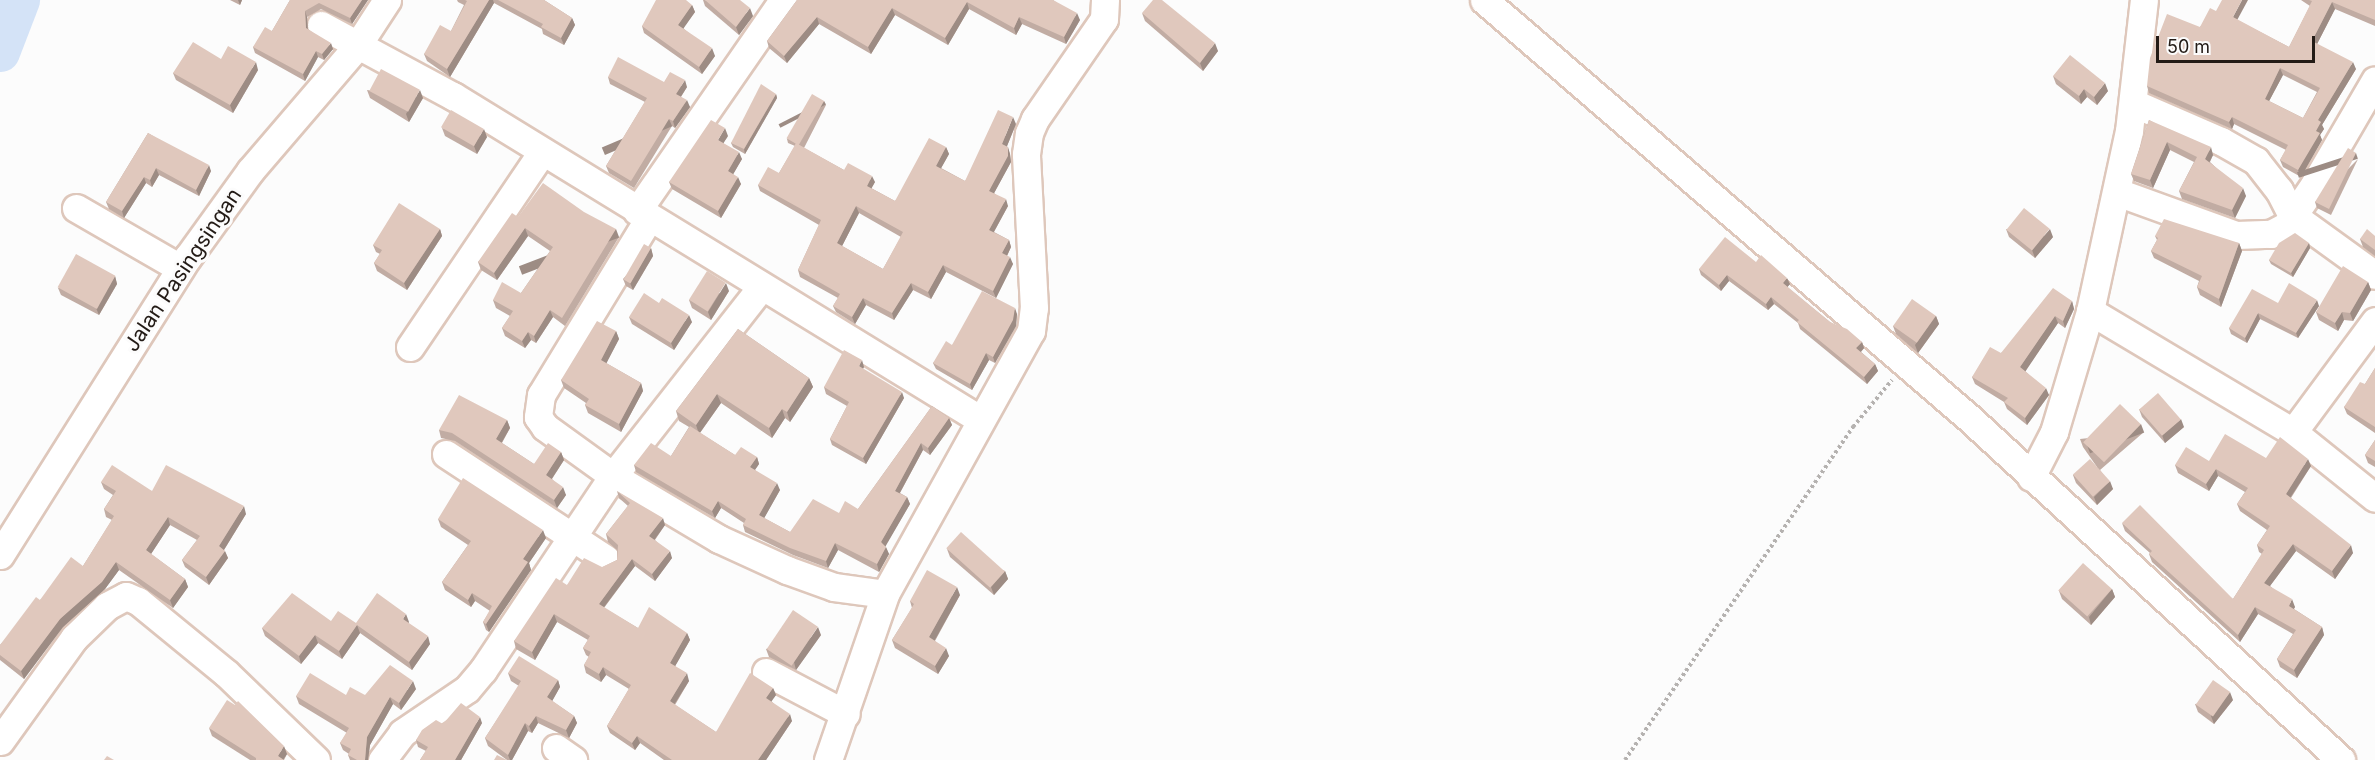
<!DOCTYPE html>
<html>
<head>
<meta charset="utf-8">
<style>
  body { margin:0 }
  #map { position:relative; width:2375px; height:760px; overflow:hidden; background:#fcfcfc; font-family:Inter,sans-serif }
  div>[style] { position:absolute }
  .river>* { height:39px; margin:-19.5px; padding:0 19.5px; transform-origin:19.5px; border-radius:19.5px; background:#d4e3f7 }
  .path>* { height:4px; margin-top:-2px; transform-origin:0; background:repeating-linear-gradient(90deg,#b5b2b0 0 3px,transparent 0 6px) }
  .roads { filter:drop-shadow(2px 0 #dec7bb) drop-shadow(-2px 0 #dec7bb) drop-shadow(0 2px #dec7bb) drop-shadow(0 -2px #dec7bb) }
  .minor>* { height:27px; margin:-13.5px; padding:0 13.5px; transform-origin:13.5px; border-radius:13.5px; background:#fff }
  .wall>* { inset:0; background:#c1aca3 }
  .shaded-wall>* { inset:0; background:#9d8c84; transform-origin:0 0 }
  .building>* { inset:0; background:#e0c8bd; transform-origin:0 0 }
  span { translate:-50% -50%; white-space:nowrap; text-align:center; line-height:1.15; -webkit-text-stroke:6px #fcfcfc; paint-order:stroke }
  .street-label { font-size:21px; color:#231b16 }
  .scale { position:absolute; left:2156px; top:36px; width:159px; height:27px; box-sizing:border-box; border:3px solid #231b16; border-top:0; padding-left:8px; font-size:18px; line-height:21px; white-space:nowrap; color:#231b16; -webkit-text-stroke:4px #fcfcfc; paint-order:stroke }
</style>
</head>
<body>
<div id="map">
  <div class="river">
    <i style="left:0;top:52px;width:56px;rotate:-69deg"></i>
  </div>
  <div class="path">
    <i style="left:1625px;top:760px;width:404px;rotate:-55.6deg"></i>
    <i style="left:1853px;top:427px;width:61px;rotate:-50.3deg"></i>
  </div>
  <div class="roads">
    <div class="minor">
      <i style="left:1484px;top:0;width:639px;rotate:40.75deg"></i>
      <i style="left:1968px;top:417px;width:507px;rotate:42.6deg"></i>
      <i style="left:321px;top:25px;width:150px;rotate:28.3deg"></i>
      <i style="left:453px;top:96px;width:619px;rotate:31.53deg"></i>
      <i style="left:2133px;top:103px;width:96px;rotate:23.4deg"></i>
      <i style="left:2221px;top:141px;width:40px;rotate:29.7deg"></i>
      <i style="left:2256px;top:161px;width:37px;rotate:52deg"></i>
      <i style="left:2279px;top:190px;width:28px;rotate:63deg"></i>
      <i style="left:2292px;top:215px;width:102px;rotate:35.9deg"></i>
      <i style="left:2117px;top:192px;width:127px;rotate:19.9deg"></i>
      <i style="left:2236px;top:235px;width:35px;rotate:-2deg"></i>
      <i style="left:2271px;top:234px;width:17px;rotate:-28deg"></i>
      <i style="left:2286px;top:226px;width:50px;rotate:-55.7deg"></i>
      <i style="left:2314px;top:185px;width:121px;rotate:-59.8deg"></i>
      <i style="left:76px;top:208px;width:120px;rotate:30deg"></i>
      <i style="left:637px;top:211px;width:257px;rotate:-55.3deg"></i>
      <i style="left:649px;top:218px;width:207px;rotate:121.4deg"></i>
      <i style="left:541px;top:395px;width:22px;rotate:98deg"></i>
      <i style="left:538px;top:417px;width:12px;rotate:55deg"></i>
      <i style="left:545px;top:427px;width:84px;rotate:35.8deg"></i>
      <i style="left:613px;top:476px;width:123px;rotate:30.7deg"></i>
      <i style="left:719px;top:539px;width:75px;rotate:24.5deg"></i>
      <i style="left:787px;top:570px;width:50px;rotate:19.9deg"></i>
      <i style="left:834px;top:587px;width:51px;rotate:7.8deg"></i>
      <i style="left:2090px;top:311px;width:236px;rotate:30.8deg"></i>
      <i style="left:2293px;top:432px;width:138px;rotate:-53.5deg"></i>
      <i style="left:410px;top:347px;width:235px;rotate:-55.9deg"></i>
      <i style="left:2293px;top:432px;width:105px;rotate:38.8deg"></i>
      <i style="left:446px;top:454px;width:191px;rotate:33.3deg"></i>
      <i style="left:2031px;top:477px;width:51px;rotate:-62.9deg"></i>
      <i style="left:2054px;top:432px;width:126px;rotate:-73.4deg"></i>
      <i style="left:2090px;top:311px;width:184px;rotate:-77.8deg"></i>
      <i style="left:2129px;top:131px;width:132px;rotate:-83.5deg"></i>
      <i style="left:0;top:555px;width:352px;rotate:-57.8deg"></i>
      <i style="left:188px;top:257px;width:106px;rotate:-54.2deg"></i>
      <i style="left:250px;top:171px;width:165px;rotate:-49.4deg"></i>
      <i style="left:357px;top:46px;width:55px;rotate:-56.9deg"></i>
      <i style="left:766px;top:672px;width:90px;rotate:27.7deg"></i>
      <i style="left:0;top:741px;width:127px;rotate:-54.3deg"></i>
      <i style="left:74px;top:638px;width:46px;rotate:-44.1deg"></i>
      <i style="left:107px;top:606px;width:21px;rotate:-28deg"></i>
      <i style="left:126px;top:596px;width:13px;rotate:23deg"></i>
      <i style="left:138px;top:601px;width:114px;rotate:39.3deg"></i>
      <i style="left:226px;top:673px;width:125px;rotate:44deg"></i>
      <i style="left:556px;top:748px;width:21px;rotate:35deg"></i>
      <i style="left:382px;top:760px;width:34px;rotate:-53deg"></i>
      <i style="left:402px;top:733px;width:78px;rotate:-34.1deg"></i>
      <i style="left:467px;top:689px;width:25px;rotate:-50deg"></i>
      <i style="left:483px;top:670px;width:234px;rotate:-56.2deg"></i>
      <i style="left:613px;top:476px;width:241px;rotate:-51.9deg"></i>
      <i style="left:828px;top:760px;width:176px;rotate:-71deg"></i>
      <i style="left:885px;top:594px;width:301px;rotate:-61deg"></i>
      <i style="left:1031px;top:331px;width:23px;rotate:-83deg"></i>
      <i style="left:1034px;top:308px;width:154px;rotate:-93deg"></i>
      <i style="left:1026px;top:154px;width:21px;rotate:-82deg"></i>
      <i style="left:1029px;top:133px;width:15px;rotate:-67deg"></i>
      <i style="left:1035px;top:119px;width:121px;rotate:-55.4deg"></i>
      <i style="left:1104px;top:19px;width:19px;rotate:-87deg"></i>
    </div>
  </div>
  <div class="wall">
    <i style="clip-path:polygon(230px 0,242px 0,240px 5px)"></i>
    <i style="clip-path:polygon(290px 0,368px 0,352px 24px,321px 9px,307px 17px,308px 29px,333px 49px,324px 60px,318px 57px,305px 81px,255px 53px,253px 47px,272px 31px)"></i>
    <i style="clip-path:polygon(457px 0,544px 0,572px 18px,575px 25px,564px 45px,543px 34px,542px 29px,494px 3px,450px 77px,427px 61px,424px 54px,451px 31px,464px 5px,458px 2px)"></i>
    <i style="clip-path:polygon(703px 0,705px 0,753px 16px,739px 35px,705px 6px)"></i>
    <i style="clip-path:polygon(797px 0,1053px 0,1080px 20px,1066px 44px,1022px 24px,1016px 35px,969px 9px,948px 45px,895px 15px,871px 54px,819px 24px,787px 63px,769px 48px,767px 41px)"></i>
    <i style="clip-path:polygon(evenodd,2301px 0,2375px 0,2375px 26px,2335px 9px,2317px 44px,2356px 69px,2322px 125px,2324px 129px,2320px 135px,2322px 140px,2301px 177px,2283px 167px,2280px 160px,2286px 150px,2234px 124px,2232px 129px,2149px 93px,2147px 86px,2200px 27px,2216px 11px,2237px 20px,2289px 47px,2310px 6px,2301px 0,2283px 75px,2317px 92px,2303px 118px,2269px 101px,2283px 75px)"></i>
    <i style="clip-path:polygon(692px 5px,695px 12px,683px 28px,715px 56px,702px 74px,644px 33px,642px 26px)"></i>
    <i style="clip-path:polygon(1142px 13px,1218px 51px,1203px 71px,1145px 21px)"></i>
    <i style="clip-path:polygon(221px 59px,258px 70px,233px 113px,176px 80px,173px 73px)"></i>
    <i style="clip-path:polygon(2053px 76px,2108px 91px,2097px 105px,2087px 97px,2081px 104px,2056px 84px)"></i>
    <i style="clip-path:polygon(608px 77px,664px 82px,687px 87px,681px 97px,690px 107px,675px 128px,672px 126px,634px 188px,609px 173px,606px 166px,645px 102px,610px 84px)"></i>
    <i style="clip-path:polygon(367px 90px,423px 98px,409px 122px,370px 98px)"></i>
    <i style="clip-path:polygon(776px 94px,777px 98px,745px 154px,733px 147px,731px 143px)"></i>
    <i style="clip-path:polygon(evenodd,824px 101px,826px 105px,804px 148px,844px 170px,875px 182px,871px 188px,895px 201px,946px 147px,949px 154px,941px 168px,965px 181px,1016px 124px,1007px 146px,1010px 154px,1011px 162px,994px 193px,1008px 206px,994px 232px,1009px 240px,1011px 247px,1007px 256px,1013px 264px,996px 298px,946px 272px,931px 299px,913px 290px,894px 320px,866px 305px,855px 324px,836px 312px,833px 306px,838px 298px,800px 277px,798px 270px,819px 225px,760px 191px,758px 185px,779px 173px,795px 146px,788px 143px,787px 139px,824px 101px,859px 213px,901px 237px,883px 269px,842px 246px,859px 213px)"></i>
    <i style="clip-path:polygon(2149px 120px,2213px 155px,2210px 162px,2246px 196px,2235px 218px,2182px 199px,2179px 191px,2194px 162px,2170px 150px,2153px 188px,2134px 181px,2131px 174px)"></i>
    <i style="clip-path:polygon(442px 128px,487px 137px,477px 154px,445px 136px)"></i>
    <i style="clip-path:polygon(148px 133px,211px 171px,199px 196px,159px 175px,152px 187px,146px 183px,124px 218px,109px 209px,106px 202px)"></i>
    <i style="clip-path:polygon(728px 136px,723px 143px,742px 159px,733px 174px,741px 184px,721px 218px,672px 189px,669px 182px)"></i>
    <i style="clip-path:polygon(2358px 159px,2331px 215px,2317px 208px,2315px 202px)"></i>
    <i style="clip-path:polygon(518px 217px,619px 237px,565px 326px,553px 317px,536px 343px,531px 340px,525px 348px,505px 336px,502px 328px,510px 316px,496px 308px,493px 300px,521px 293px,550px 251px,528px 236px,497px 280px,481px 270px,478px 262px)"></i>
    <i style="clip-path:polygon(440px 229px,442px 236px,407px 290px,377px 271px,374px 263px,380px 254px,376px 252px,373px 245px)"></i>
    <i style="clip-path:polygon(2006px 229px,2053px 237px,2035px 258px,2009px 237px)"></i>
    <i style="clip-path:polygon(2155px 236px,2239px 243px,2242px 251px,2221px 307px,2200px 295px,2197px 287px,2199px 281px,2154px 258px,2151px 251px,2157px 240px)"></i>
    <i style="clip-path:polygon(2375px 236px,2375px 256px,2363px 247px,2360px 239px)"></i>
    <i style="clip-path:polygon(2309px 243px,2310px 248px,2293px 277px,2271px 264px,2269px 260px)"></i>
    <i style="clip-path:polygon(651px 248px,653px 256px,633px 290px,626px 286px,623px 279px)"></i>
    <i style="clip-path:polygon(1756px 262px,1790px 284px,1787px 287px,1830px 322px,1862px 342px,1864px 348px,1861px 352px,1875px 364px,1878px 371px,1867px 384px,1800px 329px,1798px 323px,1774px 304px,1768px 310px,1729px 281px,1721px 291px,1701px 275px,1699px 269px)"></i>
    <i style="clip-path:polygon(115px 276px,117px 284px,99px 315px,61px 295px,58px 288px)"></i>
    <i style="clip-path:polygon(2368px 282px,2371px 290px,2353px 321px,2344px 320px,2338px 331px,2319px 320px,2316px 312px)"></i>
    <i style="clip-path:polygon(729px 291px,711px 320px,692px 308px,689px 300px)"></i>
    <i style="clip-path:polygon(2072px 301px,2074px 309px,2065px 328px,2058px 323px,2025px 371px,2049px 395px,2027px 425px,2007px 409px,2004px 402px,1975px 384px,1972px 377px,2001px 353px)"></i>
    <i style="clip-path:polygon(2278px 303px,2319px 306px,2298px 338px,2260px 319px,2247px 343px,2231px 334px,2229px 328px)"></i>
    <i style="clip-path:polygon(1017px 314px,1016px 326px,995px 363px,989px 360px,972px 390px,936px 369px,933px 363px,952px 345px)"></i>
    <i style="clip-path:polygon(1936px 316px,1939px 324px,1918px 353px,1896px 334px,1893px 326px)"></i>
    <i style="clip-path:polygon(629px 317px,692px 322px,674px 350px,632px 324px)"></i>
    <i style="clip-path:polygon(738px 329px,809px 378px,813px 387px,790px 422px,785px 418px,772px 438px,721px 403px,700px 433px,735px 455px,757px 457px,759px 464px,755px 470px,780px 490px,764px 518px,790px 532px,839px 513px,858px 509px,932px 406px,949px 418px,952px 425px,930px 455px,923px 450px,900px 493px,907px 497px,910px 504px,885px 546px,889px 554px,879px 572px,838px 550px,828px 568px,793px 555px,745px 532px,743px 525px,744px 523px,721px 508px,715px 518px,636px 472px,634px 465px,671px 456px,689px 427px,679px 421px,676px 411px)"></i>
    <i style="clip-path:polygon(616px 331px,619px 339px,606px 363px,641px 383px,643px 391px,621px 432px,588px 413px,585px 405px,586px 403px,564px 388px,561px 380px)"></i>
    <i style="clip-path:polygon(864px 367px,863px 369px,904px 398px,866px 464px,832px 445px,830px 439px,847px 406px,826px 394px,824px 387px)"></i>
    <i style="clip-path:polygon(2375px 368px,2375px 433px,2347px 414px,2344px 407px,2365px 384px)"></i>
    <i style="clip-path:polygon(2139px 409px,2184px 427px,2165px 443px,2142px 417px)"></i>
    <i style="clip-path:polygon(507px 420px,510px 428px,502px 443px,534px 464px,561px 452px,564px 460px,552px 479px,566px 495px,557px 508px,455px 441px,441px 438px,439px 430px)"></i>
    <i style="clip-path:polygon(2144px 432px,2100px 470px,2113px 489px,2097px 505px,2076px 483px,2073px 475px,2097px 467px,2083px 447px,2080px 439px)"></i>
    <i style="clip-path:polygon(2375px 440px,2375px 467px,2368px 463px,2365px 455px)"></i>
    <i style="clip-path:polygon(2266px 458px,2311px 466px,2291px 498px,2353px 553px,2335px 579px,2296px 551px,2270px 586px,2295px 607px,2294px 609px,2322px 627px,2324px 635px,2297px 678px,2280px 667px,2277px 659px,2293px 634px,2258px 614px,2240px 642px,2152px 562px,2149px 554px,2150px 553px,2125px 531px,2122px 523px,2233px 599px,2262px 554px,2259px 552px,2257px 545px,2267px 530px,2240px 511px,2237px 504px,2245px 492px,2218px 476px,2209px 491px,2178px 473px,2175px 465px,2209px 461px)"></i>
    <i style="clip-path:polygon(101px 482px,152px 491px,246px 514px,224px 550px,228px 558px,209px 585px,185px 567px,182px 560px,197px 540px,170px 525px,151px 554px,185px 579px,188px 587px,173px 608px,119px 570px,105px 589px,63px 627px,24px 679px,0 660px,0 645px,40px 600px,83px 566px,112px 520px,106px 517px,104px 509px,113px 495px,104px 489px)"></i>
    <i style="clip-path:polygon(617px 491px,665px 525px,655px 540px,672px 558px,655px 581px,635px 566px,604px 608px,638px 628px,687px 633px,690px 640px,675px 666px,689px 681px,675px 705px,716px 732px,773px 688px,776px 695px,771px 701px,792px 721px,766px 760px,664px 760px,640px 743px,635px 750px,610px 733px,607px 726px,629px 689px,606px 675px,601px 682px,586px 673px,584px 665px,589px 657px,586px 655px,583px 648px,588px 640px,557px 622px,535px 660px,516px 649px,514px 641px,567px 585px,617px 560px,617px 550px,608px 542px,606px 534px,628px 506px,619px 498px)"></i>
    <i style="clip-path:polygon(438px 519px,546px 538px,529px 563px,531px 570px,489px 632px,486px 630px,483px 622px,490px 611px,475px 601px,471px 607px,445px 590px,442px 582px,468px 545px,441px 527px)"></i>
    <i style="clip-path:polygon(947px 549px,1005px 571px,1008px 579px,994px 595px,950px 557px)"></i>
    <i style="clip-path:polygon(2112px 589px,2115px 597px,2091px 625px,2062px 599px,2059px 591px)"></i>
    <i style="clip-path:polygon(960px 595px,935px 641px,949px 656px,938px 674px,895px 648px,892px 640px,912px 608px,910px 601px)"></i>
    <i style="clip-path:polygon(331px 621px,356px 623px,409px 622px,408px 623px,430px 644px,412px 670px,360px 633px,342px 659px,318px 643px,301px 664px,265px 636px,262px 628px)"></i>
    <i style="clip-path:polygon(821px 635px,796px 670px,769px 657px,766px 649px)"></i>
    <i style="clip-path:polygon(508px 673px,558px 680px,560px 687px,552px 701px,574px 716px,577px 723px,569px 738px,538px 723px,532px 733px,528px 731px,512px 760px,507px 760px,488px 746px,485px 738px,519px 686px,511px 681px)"></i>
    <i style="clip-path:polygon(416px 689px,401px 710px,393px 704px,370px 745px,368px 760px,350px 760px,348px 755px,349px 754px,343px 750px,340px 743px,347px 733px,299px 704px,296px 696px,365px 695px)"></i>
    <i style="clip-path:polygon(2233px 700px,2214px 724px,2198px 712px,2195px 704px)"></i>
    <i style="clip-path:polygon(482px 723px,461px 760px,420px 760px,426px 751px,418px 747px,416px 740px,443px 724px)"></i>
    <i style="clip-path:polygon(209px 728px,287px 754px,284px 760px,250px 760px,212px 736px)"></i>
  </div>
  <div class="shaded-wall">
    <i style="clip-path:polygon(238px 0,242px 0,240px 5px)"></i>
    <i style="clip-path:polygon(362px 0,368px 0,352px 24px,350px 18px)"></i>
    <i style="clip-path:polygon(489px 0,493px 0,494px 3px,450px 77px,447px 69px)"></i>
    <i style="clip-path:polygon(2242px 0,2248px 0,2235px 24px,2233px 17px)"></i>
    <i style="clip-path:polygon(967px 2px,969px 9px,948px 45px,945px 38px)"></i>
    <i style="clip-path:polygon(2332px 2px,2335px 9px,2315px 48px,2312px 41px)"></i>
    <i style="clip-path:polygon(692px 5px,695px 12px,681px 32px,678px 25px)"></i>
    <i style="clip-path:polygon(750px 8px,753px 16px,739px 35px,736px 27px)"></i>
    <i style="clip-path:polygon(892px 8px,895px 15px,871px 54px,868px 47px)"></i>
    <i style="clip-path:polygon(305px 11px,307px 17px,308px 34px,306px 28px)"></i>
    <i style="clip-path:polygon(1077px 13px,1080px 20px,1066px 44px,1064px 37px)"></i>
    <i style="clip-path:polygon(817px 17px,819px 24px,787px 63px,784px 56px)"></i>
    <i style="clip-path:polygon(1019px 17px,1022px 24px,1016px 35px,1014px 28px)"></i>
    <i style="clip-path:polygon(572px 18px,575px 25px,564px 45px,561px 38px)"></i>
    <i style="clip-path:polygon(331px 43px,333px 49px,324px 60px,322px 54px)"></i>
    <i style="clip-path:polygon(1215px 43px,1218px 51px,1203px 71px,1200px 63px)"></i>
    <i style="clip-path:polygon(712px 48px,715px 56px,702px 74px,699px 67px)"></i>
    <i style="clip-path:polygon(316px 51px,318px 57px,305px 81px,303px 74px)"></i>
    <i style="clip-path:polygon(256px 62px,258px 70px,233px 113px,230px 105px)"></i>
    <i style="clip-path:polygon(2353px 62px,2356px 69px,2322px 125px,2324px 129px,2320px 135px,2322px 140px,2301px 177px,2298px 170px,2316px 131px,2318px 120px)"></i>
    <i style="clip-path:polygon(2280px 68px,2283px 75px,2267px 105px,2265px 99px)"></i>
    <i style="clip-path:polygon(685px 80px,687px 87px,678px 101px,676px 94px)"></i>
    <i style="clip-path:polygon(2105px 83px,2108px 91px,2097px 105px,2094px 97px)"></i>
    <i style="clip-path:polygon(2084px 89px,2087px 97px,2081px 104px,2079px 96px)"></i>
    <i style="clip-path:polygon(420px 90px,423px 98px,409px 122px,406px 114px)"></i>
    <i style="clip-path:polygon(776px 94px,777px 98px,745px 154px,744px 149px)"></i>
    <i style="clip-path:polygon(687px 100px,690px 107px,675px 128px,673px 121px)"></i>
    <i style="left:824px;top:101px;width:4px;height:51px;rotate:63deg"></i>
    <i style="clip-path:polygon(1013px 117px,1016px 124px,1005px 151px,1002px 144px)"></i>
    <i style="clip-path:polygon(2232px 117px,2234px 124px,2232px 129px,2229px 122px)"></i>
    <i style="left:669px;top:119px;width:8px;height:73px;rotate:67deg"></i>
    <i style="clip-path:polygon(725px 128px,728px 136px,721px 147px,718px 140px)"></i>
    <i style="clip-path:polygon(484px 129px,487px 137px,477px 154px,474px 146px)"></i>
    <i style="clip-path:polygon(2167px 142px,2170px 150px,2153px 188px,2150px 180px)"></i>
    <i style="clip-path:polygon(946px 147px,949px 154px,939px 172px,936px 166px)"></i>
    <i style="clip-path:polygon(1008px 147px,1010px 154px,1011px 162px,992px 197px,989px 191px)"></i>
    <i style="clip-path:polygon(2211px 147px,2213px 155px,2207px 167px,2205px 159px)"></i>
    <i style="clip-path:polygon(739px 152px,742px 159px,731px 178px,728px 171px)"></i>
    <i style="left:2356px;top:153px;width:6px;height:62px;rotate:72deg"></i>
    <i style="clip-path:polygon(209px 165px,211px 171px,199px 196px,196px 190px)"></i>
    <i style="clip-path:polygon(156px 168px,159px 175px,152px 187px,150px 180px)"></i>
    <i style="clip-path:polygon(872px 176px,875px 182px,869px 193px,867px 186px)"></i>
    <i style="clip-path:polygon(144px 177px,146px 183px,124px 218px,122px 211px)"></i>
    <i style="clip-path:polygon(738px 177px,741px 184px,721px 218px,718px 211px)"></i>
    <i style="clip-path:polygon(2243px 188px,2246px 196px,2235px 218px,2232px 210px)"></i>
    <i style="clip-path:polygon(1006px 199px,1008px 206px,991px 237px,989px 230px)"></i>
    <i style="clip-path:polygon(856px 206px,859px 213px,840px 250px,837px 243px)"></i>
    <i style="clip-path:polygon(525px 228px,528px 236px,497px 280px,494px 273px)"></i>
    <i style="clip-path:polygon(440px 229px,442px 236px,407px 290px,404px 283px)"></i>
    <i style="left:616px;top:229px;width:9px;height:104px;rotate:69deg"></i>
    <i style="clip-path:polygon(2050px 229px,2053px 237px,2035px 258px,2032px 250px)"></i>
    <i style="clip-path:polygon(1009px 240px,1011px 247px,1005px 260px,1002px 253px)"></i>
    <i style="clip-path:polygon(2239px 243px,2242px 251px,2221px 307px,2219px 299px)"></i>
    <i style="clip-path:polygon(2309px 243px,2310px 248px,2293px 277px,2291px 273px)"></i>
    <i style="clip-path:polygon(651px 248px,653px 256px,633px 290px,630px 283px)"></i>
    <i style="clip-path:polygon(1010px 257px,1013px 264px,996px 298px,993px 291px)"></i>
    <i style="clip-path:polygon(943px 265px,946px 272px,931px 299px,928px 292px)"></i>
    <i style="clip-path:polygon(1727px 275px,1729px 281px,1721px 291px,1719px 285px)"></i>
    <i style="clip-path:polygon(115px 276px,117px 284px,99px 315px,96px 308px)"></i>
    <i style="clip-path:polygon(1787px 278px,1790px 284px,1785px 290px,1783px 283px)"></i>
    <i style="clip-path:polygon(2368px 282px,2371px 290px,2353px 321px,2350px 313px)"></i>
    <i style="clip-path:polygon(726px 283px,729px 291px,711px 320px,708px 312px)"></i>
    <i style="clip-path:polygon(911px 283px,913px 290px,894px 320px,892px 313px)"></i>
    <i style="clip-path:polygon(1771px 297px,1774px 304px,1768px 310px,1766px 304px)"></i>
    <i style="clip-path:polygon(863px 298px,866px 305px,855px 324px,852px 317px)"></i>
    <i style="clip-path:polygon(2317px 300px,2319px 306px,2298px 338px,2296px 333px)"></i>
    <i style="clip-path:polygon(2072px 301px,2074px 309px,2065px 328px,2063px 321px)"></i>
    <i style="clip-path:polygon(1015px 308px,1017px 314px,1016px 326px,995px 363px,993px 357px)"></i>
    <i style="clip-path:polygon(550px 310px,553px 317px,536px 343px,534px 336px)"></i>
    <i style="clip-path:polygon(2342px 312px,2344px 320px,2338px 331px,2335px 323px)"></i>
    <i style="clip-path:polygon(2258px 313px,2260px 319px,2247px 343px,2245px 338px)"></i>
    <i style="clip-path:polygon(689px 315px,692px 322px,674px 350px,671px 343px)"></i>
    <i style="clip-path:polygon(1936px 316px,1939px 324px,1918px 353px,1915px 345px)"></i>
    <i style="clip-path:polygon(2055px 316px,2058px 323px,2023px 375px,2020px 367px)"></i>
    <i style="clip-path:polygon(616px 331px,619px 339px,604px 368px,601px 360px)"></i>
    <i style="clip-path:polygon(528px 332px,531px 340px,525px 348px,522px 341px)"></i>
    <i style="clip-path:polygon(1862px 342px,1864px 348px,1858px 355px,1856px 348px)"></i>
    <i style="clip-path:polygon(986px 353px,989px 360px,972px 390px,970px 384px)"></i>
    <i style="clip-path:polygon(862px 360px,864px 367px,861px 372px,859px 366px)"></i>
    <i style="clip-path:polygon(1875px 364px,1878px 371px,1867px 384px,1864px 377px)"></i>
    <i style="clip-path:polygon(809px 378px,813px 387px,790px 422px,787px 412px)"></i>
    <i style="clip-path:polygon(641px 383px,643px 391px,621px 432px,619px 424px)"></i>
    <i style="clip-path:polygon(2046px 388px,2049px 395px,2027px 425px,2025px 418px)"></i>
    <i style="clip-path:polygon(902px 392px,904px 398px,866px 464px,863px 458px)"></i>
    <i style="clip-path:polygon(717px 394px,721px 403px,699px 434px,696px 425px)"></i>
    <i style="clip-path:polygon(782px 409px,785px 418px,772px 438px,769px 428px)"></i>
    <i style="clip-path:polygon(949px 418px,952px 425px,930px 455px,928px 448px)"></i>
    <i style="clip-path:polygon(2181px 419px,2184px 427px,2165px 443px,2162px 435px)"></i>
    <i style="clip-path:polygon(507px 420px,510px 428px,499px 447px,496px 439px)"></i>
    <i style="left:2141px;top:424px;width:9px;height:58px;rotate:69deg"></i>
    <i style="clip-path:polygon(921px 443px,923px 450px,897px 498px,895px 491px)"></i>
    <i style="clip-path:polygon(561px 452px,564px 460px,549px 483px,546px 475px)"></i>
    <i style="clip-path:polygon(757px 457px,759px 464px,752px 474px,750px 467px)"></i>
    <i style="clip-path:polygon(2308px 459px,2311px 466px,2288px 501px,2286px 494px)"></i>
    <i style="clip-path:polygon(2216px 469px,2218px 476px,2209px 491px,2206px 484px)"></i>
    <i style="clip-path:polygon(2110px 481px,2113px 489px,2097px 505px,2094px 497px)"></i>
    <i style="clip-path:polygon(777px 483px,780px 490px,762px 522px,759px 515px)"></i>
    <i style="clip-path:polygon(563px 487px,566px 495px,557px 508px,554px 500px)"></i>
    <i style="clip-path:polygon(907px 497px,910px 504px,884px 549px,881px 542px)"></i>
    <i style="clip-path:polygon(718px 501px,721px 508px,715px 518px,712px 511px)"></i>
    <i style="clip-path:polygon(244px 506px,246px 514px,222px 553px,219px 546px)"></i>
    <i style="clip-path:polygon(168px 517px,170px 525px,149px 557px,146px 550px)"></i>
    <i style="clip-path:polygon(663px 518px,665px 525px,652px 543px,649px 536px)"></i>
    <i style="clip-path:polygon(543px 530px,546px 538px,529px 563px,531px 570px,489px 632px,486px 624px,523px 559px)"></i>
    <i style="clip-path:polygon(835px 543px,838px 550px,828px 568px,826px 561px)"></i>
    <i style="clip-path:polygon(2293px 544px,2296px 551px,2267px 590px,2264px 583px)"></i>
    <i style="clip-path:polygon(2351px 545px,2353px 553px,2335px 579px,2332px 571px)"></i>
    <i style="clip-path:polygon(886px 547px,889px 554px,879px 572px,877px 564px)"></i>
    <i style="clip-path:polygon(225px 551px,228px 558px,209px 585px,206px 577px)"></i>
    <i style="clip-path:polygon(670px 551px,672px 558px,655px 581px,652px 574px)"></i>
    <i style="clip-path:polygon(632px 559px,635px 566px,601px 611px,599px 604px)"></i>
    <i style="clip-path:polygon(116px 562px,119px 570px,105px 589px,63px 627px,24px 679px,21px 671px,60px 619px)"></i>
    <i style="clip-path:polygon(1005px 571px,1008px 579px,994px 595px,991px 587px)"></i>
    <i style="clip-path:polygon(185px 579px,188px 587px,173px 608px,170px 600px)"></i>
    <i style="clip-path:polygon(957px 587px,960px 595px,932px 645px,929px 637px)"></i>
    <i style="clip-path:polygon(2112px 589px,2115px 597px,2091px 625px,2089px 617px)"></i>
    <i style="clip-path:polygon(472px 593px,475px 601px,471px 607px,468px 600px)"></i>
    <i style="clip-path:polygon(2292px 599px,2295px 607px,2291px 613px,2289px 606px)"></i>
    <i style="clip-path:polygon(2255px 607px,2258px 614px,2240px 642px,2238px 635px)"></i>
    <i style="clip-path:polygon(406px 614px,409px 622px,406px 627px,403px 619px)"></i>
    <i style="clip-path:polygon(554px 614px,557px 622px,535px 660px,532px 652px)"></i>
    <i style="clip-path:polygon(357px 625px,360px 633px,342px 659px,339px 651px)"></i>
    <i style="clip-path:polygon(818px 627px,821px 635px,796px 670px,794px 662px)"></i>
    <i style="clip-path:polygon(2322px 627px,2324px 635px,2297px 678px,2294px 670px)"></i>
    <i style="clip-path:polygon(687px 633px,690px 640px,673px 670px,670px 663px)"></i>
    <i style="clip-path:polygon(315px 635px,318px 643px,301px 664px,299px 656px)"></i>
    <i style="clip-path:polygon(428px 636px,430px 644px,412px 670px,409px 662px)"></i>
    <i style="clip-path:polygon(946px 648px,949px 656px,938px 674px,935px 666px)"></i>
    <i style="clip-path:polygon(603px 667px,606px 675px,601px 682px,599px 674px)"></i>
    <i style="clip-path:polygon(687px 673px,689px 681px,672px 708px,670px 701px)"></i>
    <i style="clip-path:polygon(558px 680px,560px 687px,550px 705px,547px 697px)"></i>
    <i style="clip-path:polygon(413px 681px,416px 689px,401px 710px,399px 703px)"></i>
    <i style="clip-path:polygon(773px 688px,776px 695px,769px 705px,766px 698px)"></i>
    <i style="clip-path:polygon(2230px 692px,2233px 700px,2214px 724px,2211px 716px)"></i>
    <i style="clip-path:polygon(390px 697px,393px 704px,370px 745px,368px 760px,365px 760px,367px 737px)"></i>
    <i style="clip-path:polygon(790px 714px,792px 721px,766px 760px,758px 760px)"></i>
    <i style="clip-path:polygon(536px 716px,538px 723px,532px 733px,529px 726px)"></i>
    <i style="clip-path:polygon(574px 716px,577px 723px,569px 738px,566px 730px)"></i>
    <i style="clip-path:polygon(480px 717px,482px 723px,461px 760px,455px 760px)"></i>
    <i style="clip-path:polygon(525px 723px,528px 731px,512px 760px,510px 760px,508px 755px)"></i>
    <i style="clip-path:polygon(637px 736px,640px 743px,635px 750px,632px 743px)"></i>
    <i style="clip-path:polygon(284px 746px,287px 754px,283px 760px,278px 756px)"></i>
  </div>
  <div class="building">
    <i style="clip-path:polygon(290px 0,362px 0,350px 18px,319px 3px,305px 11px,306px 28px,331px 43px,322px 54px,316px 51px,303px 74px,253px 47px,265px 27px,272px 31px)"></i>
    <i style="clip-path:polygon(465px 0,489px 0,447px 69px,424px 54px,440px 25px,451px 31px,467px 1px)"></i>
    <i style="clip-path:polygon(498px 0,544px 0,572px 18px,561px 38px,541px 27px,543px 24px)"></i>
    <i style="clip-path:polygon(656px 0,686px 0,692px 5px,678px 25px,712px 48px,699px 67px,642px 26px)"></i>
    <i style="clip-path:polygon(705px 0,740px 0,750px 8px,736px 27px)"></i>
    <i style="clip-path:polygon(797px 0,1053px 0,1077px 13px,1064px 37px,1019px 17px,1014px 28px,967px 2px,945px 38px,892px 8px,868px 47px,817px 17px,784px 56px,767px 41px)"></i>
    <i style="clip-path:polygon(1153px 0,1162px 0,1215px 43px,1200px 63px,1142px 13px)"></i>
    <i style="clip-path:polygon(evenodd,2222px 0,2242px 0,2233px 17px,2289px 47px,2312px 1px,2309px 0,2375px 0,2375px 20px,2332px 2px,2312px 41px,2353px 62px,2318px 120px,2321px 122px,2316px 131px,2320px 133px,2298px 170px,2280px 160px,2288px 145px,2232px 117px,2229px 122px,2147px 86px,2150px 58px,2167px 14px,2200px 27px,2210px 8px,2216px 11px,2222px 0,2280px 68px,2320px 88px,2303px 118px,2265px 99px,2280px 68px)"></i>
    <i style="clip-path:polygon(193px 42px,221px 59px,228px 46px,256px 62px,230px 105px,173px 73px)"></i>
    <i style="clip-path:polygon(2070px 55px,2105px 83px,2094px 97px,2084px 89px,2079px 96px,2053px 76px)"></i>
    <i style="clip-path:polygon(618px 57px,664px 82px,670px 72px,685px 80px,676px 94px,687px 100px,673px 121px,669px 119px,631px 181px,606px 166px,647px 98px,608px 77px)"></i>
    <i style="left:381px;top:69px;width:44px;height:25px;rotate:28deg"></i>
    <i style="clip-path:polygon(761px 84px,776px 94px,744px 149px,731px 143px)"></i>
    <i style="left:812px;top:94px;width:14px;height:51px;rotate:30deg"></i>
    <i style="left:451px;top:110px;width:38px;height:20px;rotate:30deg"></i>
    <i style="clip-path:polygon(evenodd,998px 110px,1013px 117px,1002px 144px,1008px 147px,1008px 156px,989px 191px,1006px 199px,989px 230px,1009px 240px,1002px 253px,1010px 257px,993px 291px,943px 265px,928px 292px,911px 283px,892px 313px,863px 298px,852px 317px,833px 306px,840px 294px,798px 270px,821px 220px,758px 185px,768px 167px,779px 173px,796px 143px,844px 170px,848px 163px,872px 176px,867px 186px,895px 201px,929px 138px,946px 147px,936px 166px,965px 181px,998px 110px,856px 206px,903px 232px,883px 269px,837px 243px,856px 206px)"></i>
    <i style="clip-path:polygon(711px 120px,725px 128px,718px 140px,739px 152px,728px 171px,738px 177px,718px 211px,669px 182px)"></i>
    <i style="clip-path:polygon(2149px 120px,2211px 147px,2205px 159px,2243px 188px,2232px 210px,2179px 191px,2197px 157px,2167px 142px,2150px 180px,2131px 174px)"></i>
    <i style="clip-path:polygon(148px 133px,209px 165px,196px 190px,156px 168px,150px 180px,144px 177px,122px 211px,106px 202px)"></i>
    <i style="clip-path:polygon(2348px 148px,2356px 153px,2329px 209px,2315px 202px)"></i>
    <i style="clip-path:polygon(543px 183px,584px 212px,616px 229px,562px 318px,550px 310px,534px 336px,528px 332px,522px 341px,502px 328px,513px 311px,493px 300px,502px 282px,521px 293px,553px 247px,525px 228px,494px 273px,478px 262px,512px 213px,518px 217px)"></i>
    <i style="clip-path:polygon(399px 203px,440px 229px,404px 283px,374px 263px,382px 250px,373px 245px)"></i>
    <i style="left:2024px;top:208px;width:33px;height:28px;rotate:39deg"></i>
    <i style="clip-path:polygon(2164px 219px,2239px 243px,2219px 299px,2197px 287px,2202px 276px,2151px 251px,2158px 238px,2155px 236px)"></i>
    <i style="clip-path:polygon(2367px 229px,2375px 236px,2375px 250px,2360px 239px)"></i>
    <i style="clip-path:polygon(2295px 233px,2309px 243px,2291px 273px,2269px 260px,2279px 243px)"></i>
    <i style="clip-path:polygon(1725px 237px,1756px 262px,1761px 255px,1787px 278px,1783px 283px,1830px 322px,1847px 329px,1862px 342px,1856px 348px,1875px 364px,1864px 377px,1797px 322px,1799px 320px,1771px 297px,1766px 304px,1727px 275px,1719px 285px,1699px 269px)"></i>
    <i style="left:644px;top:244px;width:8px;height:41px;rotate:30deg"></i>
    <i style="left:76px;top:254px;width:45px;height:38px;rotate:29deg"></i>
    <i style="clip-path:polygon(2343px 266px,2368px 282px,2350px 313px,2342px 312px,2335px 323px,2316px 312px)"></i>
    <i style="left:707px;top:271px;width:22px;height:34px;rotate:32deg"></i>
    <i style="clip-path:polygon(2289px 283px,2317px 300px,2296px 333px,2258px 313px,2245px 338px,2229px 328px,2252px 289px,2278px 303px)"></i>
    <i style="clip-path:polygon(2053px 288px,2072px 301px,2063px 321px,2055px 316px,2020px 367px,2046px 388px,2025px 418px,2004px 402px,2008px 398px,1972px 377px,1990px 347px,2001px 353px)"></i>
    <i style="clip-path:polygon(982px 291px,1015px 308px,1013px 320px,993px 357px,986px 353px,970px 384px,933px 363px,946px 341px,952px 345px)"></i>
    <i style="clip-path:polygon(644px 293px,659px 303px,662px 298px,689px 315px,671px 343px,629px 317px)"></i>
    <i style="left:1912px;top:299px;width:29px;height:33px;rotate:35deg"></i>
    <i style="clip-path:polygon(597px 321px,616px 331px,601px 360px,641px 383px,619px 424px,585px 405px,589px 399px,561px 380px)"></i>
    <i style="clip-path:polygon(738px 329px,809px 378px,787px 412px,782px 409px,769px 428px,717px 394px,696px 425px,676px 411px)"></i>
    <i style="clip-path:polygon(844px 350px,862px 360px,859px 366px,902px 392px,863px 458px,830px 439px,849px 402px,824px 387px)"></i>
    <i style="clip-path:polygon(2375px 368px,2375px 427px,2344px 407px,2360px 382px,2365px 384px)"></i>
    <i style="left:2158px;top:393px;width:35px;height:25px;rotate:49deg"></i>
    <i style="clip-path:polygon(459px 395px,507px 420px,496px 439px,534px 464px,548px 443px,561px 452px,546px 475px,563px 487px,554px 500px,452px 433px,439px 430px)"></i>
    <i style="left:2120px;top:404px;width:29px;height:53px;rotate:44deg"></i>
    <i style="clip-path:polygon(932px 406px,949px 418px,928px 448px,921px 443px,895px 491px,907px 497px,881px 542px,886px 547px,877px 564px,835px 543px,826px 561px,790px 548px,743px 525px,746px 519px,718px 501px,712px 511px,634px 465px,651px 443px,671px 456px,690px 426px,735px 455px,741px 447px,757px 457px,750px 467px,777px 483px,759px 515px,790px 532px,813px 499px,839px 513px,845px 501px,858px 509px)"></i>
    <i style="clip-path:polygon(2225px 434px,2266px 458px,2280px 437px,2308px 459px,2286px 494px,2351px 545px,2332px 571px,2293px 544px,2264px 583px,2292px 599px,2289px 606px,2322px 627px,2294px 670px,2277px 659px,2296px 630px,2255px 607px,2238px 635px,2149px 554px,2152px 551px,2122px 523px,2140px 505px,2233px 599px,2264px 550px,2257px 545px,2270px 526px,2237px 504px,2248px 488px,2216px 469px,2206px 484px,2175px 465px,2186px 447px,2209px 461px)"></i>
    <i style="clip-path:polygon(2375px 440px,2375px 461px,2365px 455px)"></i>
    <i style="left:2090px;top:459px;width:30px;height:23px;rotate:48deg"></i>
    <i style="clip-path:polygon(112px 465px,152px 491px,166px 465px,244px 506px,219px 546px,225px 551px,206px 577px,182px 560px,200px 536px,168px 517px,146px 550px,185px 579px,170px 600px,116px 562px,102px 582px,60px 619px,21px 671px,0 655px,0 645px,36px 597px,40px 600px,71px 557px,83px 566px,114px 516px,104px 509px,116px 491px,101px 482px)"></i>
    <i style="clip-path:polygon(463px 478px,543px 530px,523px 559px,528px 562px,486px 624px,483px 622px,492px 606px,472px 593px,468px 600px,442px 582px,471px 541px,438px 519px)"></i>
    <i style="clip-path:polygon(617px 491px,663px 518px,649px 536px,670px 551px,652px 574px,632px 559px,599px 604px,638px 628px,649px 607px,687px 633px,670px 663px,687px 673px,670px 701px,716px 732px,750px 673px,773px 688px,766px 698px,790px 714px,758px 760px,672px 760px,637px 736px,632px 743px,607px 726px,631px 685px,603px 667px,599px 674px,584px 665px,591px 652px,583px 648px,590px 636px,554px 614px,532px 652px,514px 641px,556px 578px,567px 585px,584px 558px,602px 567px,617px 560px,618px 545px,606px 534px,630px 503px)"></i>
    <i style="left:961px;top:532px;width:59px;height:22px;rotate:42deg"></i>
    <i style="left:2083px;top:563px;width:39px;height:37px;rotate:42deg"></i>
    <i style="clip-path:polygon(927px 570px,957px 587px,929px 637px,946px 648px,935px 666px,892px 640px,914px 604px,910px 601px)"></i>
    <i style="clip-path:polygon(292px 593px,331px 621px,338px 611px,356px 623px,377px 593px,406px 614px,403px 619px,428px 636px,409px 662px,357px 625px,339px 651px,315px 635px,299px 656px,262px 628px)"></i>
    <i style="left:793px;top:610px;width:30px;height:47px;rotate:34deg"></i>
    <i style="clip-path:polygon(519px 656px,558px 680px,547px 697px,574px 716px,566px 730px,536px 716px,529px 726px,525px 723px,508px 755px,485px 738px,521px 681px,508px 673px)"></i>
    <i style="clip-path:polygon(390px 665px,413px 681px,399px 703px,390px 697px,367px 737px,365px 760px,357px 760px,348px 755px,351px 749px,340px 743px,349px 728px,296px 696px,310px 673px,346px 695px,350px 687px,365px 695px)"></i>
    <i style="left:2213px;top:680px;width:21px;height:30px;rotate:35deg"></i>
    <i style="clip-path:polygon(227px 700px,235px 705px,238px 701px,284px 746px,278px 756px,284px 760px,256px 760px,256px 758px,209px 728px)"></i>
    <i style="clip-path:polygon(461px 703px,480px 717px,455px 760px,420px 760px,428px 747px,416px 740px,422px 730px,436px 720px,443px 724px)"></i>
    <i style="clip-path:polygon(497px 755px,507px 760px,494px 760px)"></i>
    <i style="clip-path:polygon(107px 756px,114px 760px,104px 760px)"></i>
  </div>
  <div class="street-label">
    <span style="left:183px;top:270px;rotate:-56deg">Jalan Pasingsingan</span>
  </div>
  <div class="scale">50 m</div>
</div>
</body>
</html>
